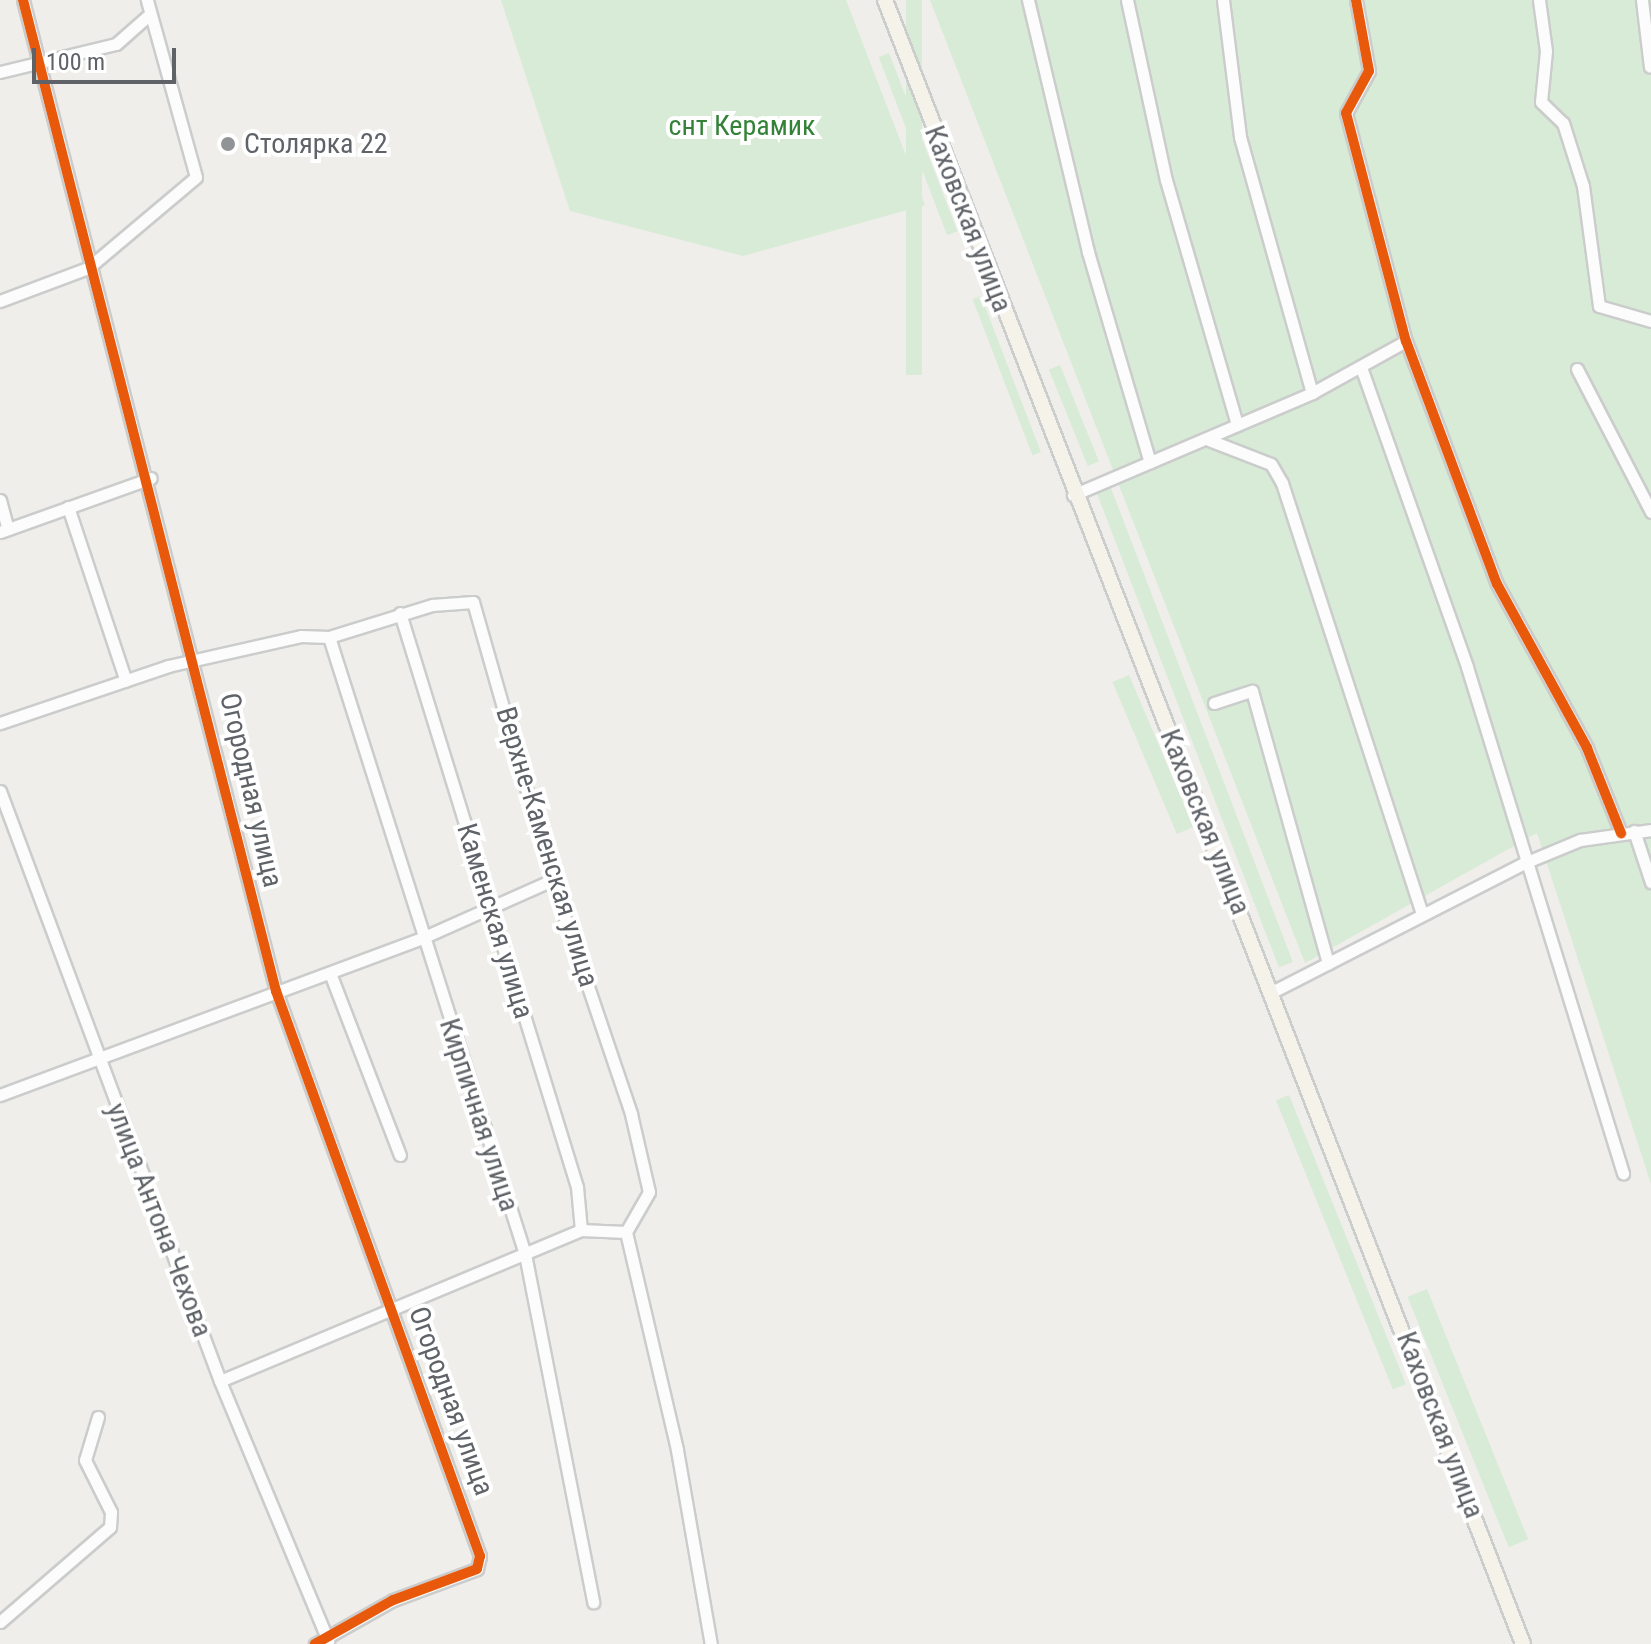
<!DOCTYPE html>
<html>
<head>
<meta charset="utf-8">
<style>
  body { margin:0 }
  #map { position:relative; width:1651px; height:1644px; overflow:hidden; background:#efeeea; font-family:"Roboto Condensed",sans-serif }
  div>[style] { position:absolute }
  .green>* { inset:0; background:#d8ebd6; transform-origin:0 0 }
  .roads { filter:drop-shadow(2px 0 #cbcccc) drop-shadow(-2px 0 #cbcccc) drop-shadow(0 2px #cbcccc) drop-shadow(0 -2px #cbcccc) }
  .minor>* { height:11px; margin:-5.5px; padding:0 5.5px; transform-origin:5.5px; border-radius:5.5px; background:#fdfcfc }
  .major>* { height:14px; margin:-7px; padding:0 7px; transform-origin:7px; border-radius:7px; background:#f4f2e9 }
  .cycleway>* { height:10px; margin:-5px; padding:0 5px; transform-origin:5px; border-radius:5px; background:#e8590c }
  .dots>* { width:22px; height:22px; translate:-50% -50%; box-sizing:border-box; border:4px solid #fff; border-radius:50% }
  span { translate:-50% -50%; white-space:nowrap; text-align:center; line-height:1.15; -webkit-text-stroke:8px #fff; paint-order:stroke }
  .park-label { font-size:28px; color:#348238 }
  .poi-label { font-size:28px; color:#5f6368 }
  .left { translate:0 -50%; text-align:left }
  .street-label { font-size:28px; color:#5f6368 }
  .scale { position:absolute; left:32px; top:48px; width:144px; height:36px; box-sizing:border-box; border:4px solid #5f6368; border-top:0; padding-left:10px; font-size:24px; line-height:28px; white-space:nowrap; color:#5f6368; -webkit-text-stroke:6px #fff; paint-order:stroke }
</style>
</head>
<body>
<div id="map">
  <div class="green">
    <i style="clip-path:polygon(501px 0,846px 0,925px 205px,743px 256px,570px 211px)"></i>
    <i style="left:906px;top:0;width:16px;height:375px"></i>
    <i style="clip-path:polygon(930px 0,1651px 0,1651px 1184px,1537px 833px,1305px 963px)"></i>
    <i style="left:889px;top:53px;width:191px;height:11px;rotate:69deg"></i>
    <i style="left:981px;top:296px;width:167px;height:9px;rotate:69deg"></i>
    <i style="left:1060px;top:365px;width:104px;height:12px;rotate:68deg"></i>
    <i style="left:1109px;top:483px;width:513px;height:15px;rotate:69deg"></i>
    <i style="left:1129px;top:675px;width:165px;height:18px;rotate:67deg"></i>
    <i style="left:1289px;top:1095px;width:312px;height:14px;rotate:68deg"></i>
    <i style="left:1427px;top:1289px;width:270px;height:21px;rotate:68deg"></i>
  </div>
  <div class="roads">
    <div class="minor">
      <i style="left:23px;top:0;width:1023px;rotate:75.68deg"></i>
      <i style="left:276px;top:991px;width:601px;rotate:70.15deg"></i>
      <i style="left:480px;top:1556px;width:13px;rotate:103deg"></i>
      <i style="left:477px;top:1569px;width:90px;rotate:159.7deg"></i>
      <i style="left:393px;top:1600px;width:90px;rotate:150.6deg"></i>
      <i style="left:1028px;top:0;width:259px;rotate:76.6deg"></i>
      <i style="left:1088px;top:252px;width:219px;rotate:73.6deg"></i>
      <i style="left:1127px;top:0;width:184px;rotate:77.8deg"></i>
      <i style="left:1166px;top:180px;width:255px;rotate:73.8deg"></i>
      <i style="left:1223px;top:0;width:138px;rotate:82.9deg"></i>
      <i style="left:1240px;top:137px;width:266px;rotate:74.3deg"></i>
      <i style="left:1356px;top:0;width:72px;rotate:79.6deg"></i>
      <i style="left:1369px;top:71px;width:48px;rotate:118.7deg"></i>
      <i style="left:1346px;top:113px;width:236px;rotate:75.3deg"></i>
      <i style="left:1406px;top:341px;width:259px;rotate:69.5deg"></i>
      <i style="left:1497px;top:584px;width:187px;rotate:61.2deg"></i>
      <i style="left:1587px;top:748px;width:92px;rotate:68.2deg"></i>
      <i style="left:1539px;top:0;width:51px;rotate:82.2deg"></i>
      <i style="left:1546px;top:51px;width:51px;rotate:95.6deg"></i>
      <i style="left:1541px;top:102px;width:30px;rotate:44deg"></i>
      <i style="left:1563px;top:123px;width:66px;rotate:72.4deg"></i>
      <i style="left:1583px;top:186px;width:121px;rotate:82.4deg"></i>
      <i style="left:1599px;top:306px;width:54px;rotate:16.1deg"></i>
      <i style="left:1642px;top:0;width:67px;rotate:83.2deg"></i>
      <i style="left:0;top:72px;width:119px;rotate:-13.6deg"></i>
      <i style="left:116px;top:44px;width:44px;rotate:-41.3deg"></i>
      <i style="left:0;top:301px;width:94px;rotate:-20.6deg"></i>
      <i style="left:88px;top:268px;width:141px;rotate:-40.1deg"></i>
      <i style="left:196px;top:177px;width:184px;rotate:-105.5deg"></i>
      <i style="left:1577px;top:369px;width:161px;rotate:62.6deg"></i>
      <i style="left:1362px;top:370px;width:315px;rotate:70.5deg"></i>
      <i style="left:1467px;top:667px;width:530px;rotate:72.87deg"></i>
      <i style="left:1209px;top:440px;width:66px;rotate:21.2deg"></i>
      <i style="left:1271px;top:464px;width:22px;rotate:60deg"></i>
      <i style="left:1282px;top:483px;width:453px;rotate:72deg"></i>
      <i style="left:1073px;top:495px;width:260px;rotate:-23.1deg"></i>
      <i style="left:1312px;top:393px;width:107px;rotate:-29deg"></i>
      <i style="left:0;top:500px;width:30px;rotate:75deg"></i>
      <i style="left:68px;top:507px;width:183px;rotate:71.6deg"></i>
      <i style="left:0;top:532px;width:160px;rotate:-19.7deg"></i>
      <i style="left:400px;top:613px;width:601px;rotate:72.86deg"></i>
      <i style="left:577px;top:1187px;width:43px;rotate:84.7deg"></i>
      <i style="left:329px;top:637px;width:647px;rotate:72.38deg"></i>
      <i style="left:525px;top:1254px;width:355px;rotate:78.9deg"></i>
      <i style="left:329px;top:637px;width:108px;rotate:-17.3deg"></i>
      <i style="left:432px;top:605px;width:41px;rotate:-4.2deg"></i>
      <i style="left:473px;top:602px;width:289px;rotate:74.1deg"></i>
      <i style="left:552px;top:880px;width:247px;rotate:71.3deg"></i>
      <i style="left:631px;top:1114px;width:80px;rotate:77deg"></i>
      <i style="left:649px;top:1192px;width:46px;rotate:119.9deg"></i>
      <i style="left:1214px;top:703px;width:40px;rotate:-18deg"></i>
      <i style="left:1252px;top:691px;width:283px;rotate:74.4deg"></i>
      <i style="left:0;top:723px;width:177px;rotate:-18.7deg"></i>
      <i style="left:168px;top:666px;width:136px;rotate:-12.7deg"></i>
      <i style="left:301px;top:636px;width:28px;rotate:2deg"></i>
      <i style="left:0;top:791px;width:630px;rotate:69.55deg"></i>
      <i style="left:220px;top:1381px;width:282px;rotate:67.4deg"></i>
      <i style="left:1634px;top:831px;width:54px;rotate:71.6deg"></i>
      <i style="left:330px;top:973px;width:195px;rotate:69deg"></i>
      <i style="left:1272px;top:992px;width:281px;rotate:-27.1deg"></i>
      <i style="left:1522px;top:864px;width:63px;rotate:-22.5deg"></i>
      <i style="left:1580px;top:840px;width:72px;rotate:-8deg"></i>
      <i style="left:0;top:1095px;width:450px;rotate:-20.4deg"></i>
      <i style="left:422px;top:938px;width:142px;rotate:-24deg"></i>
      <i style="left:626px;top:1232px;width:224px;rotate:76.8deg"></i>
      <i style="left:677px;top:1450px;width:197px;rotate:80.1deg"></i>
      <i style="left:220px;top:1381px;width:391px;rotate:-22.7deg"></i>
      <i style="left:581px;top:1230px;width:45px;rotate:2.5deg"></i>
      <i style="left:0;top:1622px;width:145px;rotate:-40.8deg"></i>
      <i style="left:110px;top:1527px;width:15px;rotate:-86deg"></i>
      <i style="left:111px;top:1512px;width:58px;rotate:-116.6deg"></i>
      <i style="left:85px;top:1460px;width:45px;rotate:-73.2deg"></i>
    </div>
    <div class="major">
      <i style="left:885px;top:0;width:1763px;rotate:68.79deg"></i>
    </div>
  </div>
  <div class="cycleway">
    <i style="left:23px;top:0;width:1023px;rotate:75.68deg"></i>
    <i style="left:276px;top:991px;width:601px;rotate:70.15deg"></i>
    <i style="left:480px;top:1556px;width:13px;rotate:103deg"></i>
    <i style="left:477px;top:1569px;width:90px;rotate:159.7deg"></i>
    <i style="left:393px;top:1600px;width:90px;rotate:150.6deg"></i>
    <i style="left:1356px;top:0;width:72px;rotate:79.6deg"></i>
    <i style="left:1369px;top:71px;width:48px;rotate:118.7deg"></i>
    <i style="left:1346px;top:113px;width:236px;rotate:75.3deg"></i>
    <i style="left:1406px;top:341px;width:259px;rotate:69.5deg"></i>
    <i style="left:1497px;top:584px;width:187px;rotate:61.2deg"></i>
    <i style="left:1587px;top:748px;width:92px;rotate:68.2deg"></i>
  </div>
  <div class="dots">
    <i style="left:228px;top:144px;background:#919496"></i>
  </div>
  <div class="park-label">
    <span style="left:742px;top:126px">снт Керамик</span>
  </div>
  <div class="poi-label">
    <span class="left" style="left:244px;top:144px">Столярка 22</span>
  </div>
  <div class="street-label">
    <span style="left:968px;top:219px;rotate:69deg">Каховская улица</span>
    <span style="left:251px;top:790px;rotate:77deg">Огородная улица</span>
    <span style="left:1205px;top:822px;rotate:68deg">Каховская улица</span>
    <span style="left:547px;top:847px;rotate:73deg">Верхне-Каменская улица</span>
    <span style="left:495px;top:921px;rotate:73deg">Каменская улица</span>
    <span style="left:479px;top:1115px;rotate:72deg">Кирпичная улица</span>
    <span style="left:159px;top:1220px;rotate:69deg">улица Антона Чехова</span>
    <span style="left:451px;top:1401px;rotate:70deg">Огородная улица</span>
    <span style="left:1440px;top:1425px;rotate:69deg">Каховская улица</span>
  </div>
  <div class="scale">100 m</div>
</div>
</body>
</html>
